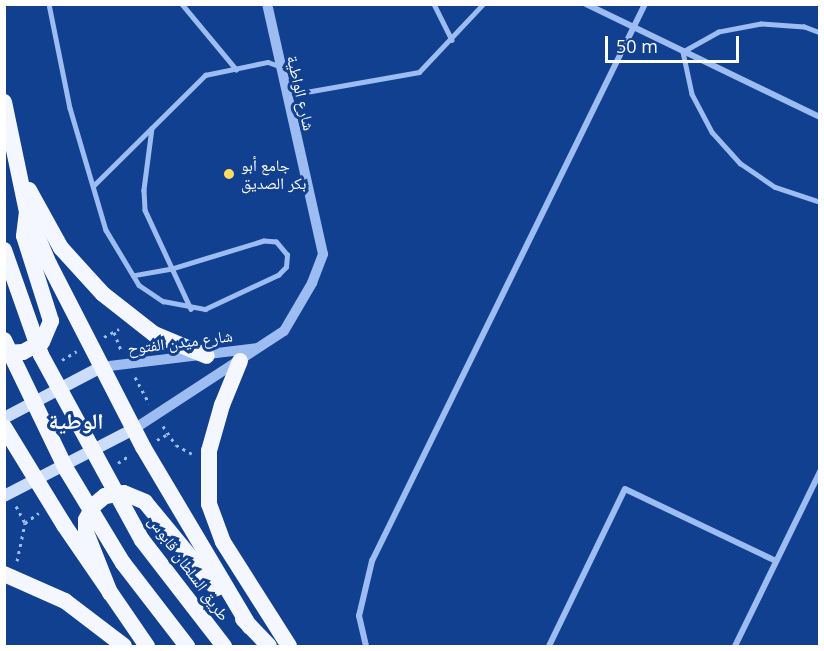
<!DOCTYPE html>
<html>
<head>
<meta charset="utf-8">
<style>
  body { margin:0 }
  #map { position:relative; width:824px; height:651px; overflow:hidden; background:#124090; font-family:"Open Sans","Noto Naskh Arabic",sans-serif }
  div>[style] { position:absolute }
  .path>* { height:3px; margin-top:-1.5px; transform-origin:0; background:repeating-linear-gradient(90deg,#9dbdf2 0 3px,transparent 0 7.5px) }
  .service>* { height:4.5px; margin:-2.25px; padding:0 2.25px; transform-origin:2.25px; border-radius:2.25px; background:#9dbdf2 }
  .minor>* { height:6px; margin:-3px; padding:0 3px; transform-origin:3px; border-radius:3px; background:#9dbdf2 }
  .tertiary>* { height:10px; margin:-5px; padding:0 5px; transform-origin:5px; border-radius:5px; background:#9dbdf2 }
  .secondary>* { height:12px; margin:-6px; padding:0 6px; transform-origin:6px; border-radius:6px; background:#ccddfc }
  .trunk>* { height:16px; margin:-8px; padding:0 8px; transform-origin:8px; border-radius:8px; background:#f4f7ff }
  .trunk-bridge>* { height:16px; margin:-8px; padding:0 8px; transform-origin:8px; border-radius:8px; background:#f4f7ff }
  .dots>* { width:16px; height:16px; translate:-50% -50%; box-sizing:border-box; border:3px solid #124090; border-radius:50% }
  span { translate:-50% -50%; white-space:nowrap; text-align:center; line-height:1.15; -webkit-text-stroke:6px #124090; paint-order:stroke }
  .street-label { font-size:16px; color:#fff }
  .poi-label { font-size:16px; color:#fff }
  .left { translate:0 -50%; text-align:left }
  .district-label { font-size:22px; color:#fff; font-weight:700 }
  .frame { position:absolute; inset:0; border:6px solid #fff; pointer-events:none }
  .scale { position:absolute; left:605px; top:36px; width:134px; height:27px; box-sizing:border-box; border:3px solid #fff; border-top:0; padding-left:8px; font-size:18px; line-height:21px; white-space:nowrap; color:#fff; -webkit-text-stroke:4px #124090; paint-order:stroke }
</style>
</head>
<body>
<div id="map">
  <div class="path">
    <i style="left:114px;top:332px;width:19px;rotate:69deg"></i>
    <i style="left:104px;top:337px;width:17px;rotate:-28deg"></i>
    <i style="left:62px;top:360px;width:17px;rotate:-31deg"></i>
    <i style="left:135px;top:377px;width:30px;rotate:62deg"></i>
    <i style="left:163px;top:426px;width:23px;rotate:56deg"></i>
    <i style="left:176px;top:445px;width:18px;rotate:29deg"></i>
    <i style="left:157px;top:440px;width:13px;rotate:-29deg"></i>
    <i style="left:118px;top:463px;width:14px;rotate:-34deg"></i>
    <i style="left:16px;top:506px;width:19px;rotate:62deg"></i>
    <i style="left:17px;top:561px;width:39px;rotate:-78deg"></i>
    <i style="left:25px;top:523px;width:17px;rotate:-36deg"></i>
  </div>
  <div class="service">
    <i style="left:49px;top:4px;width:106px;rotate:78.6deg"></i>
    <i style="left:70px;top:108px;width:127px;rotate:73.6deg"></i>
    <i style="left:106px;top:230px;width:64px;rotate:59deg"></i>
    <i style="left:139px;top:285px;width:29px;rotate:34deg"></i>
    <i style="left:163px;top:301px;width:43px;rotate:10.8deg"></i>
    <i style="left:205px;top:309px;width:81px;rotate:-25deg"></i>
    <i style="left:278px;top:275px;width:11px;rotate:-45deg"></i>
    <i style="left:286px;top:267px;width:12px;rotate:-85deg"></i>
    <i style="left:287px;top:255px;width:17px;rotate:-130deg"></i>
    <i style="left:276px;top:242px;width:12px;rotate:-175deg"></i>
    <i style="left:264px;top:241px;width:96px;rotate:163.1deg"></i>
    <i style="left:172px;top:269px;width:39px;rotate:170deg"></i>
    <i style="left:182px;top:4px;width:85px;rotate:50.3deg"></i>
    <i style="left:434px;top:4px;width:40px;rotate:63.4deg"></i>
    <i style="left:820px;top:33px;width:17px;rotate:-159deg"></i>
    <i style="left:804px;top:27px;width:43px;rotate:-176deg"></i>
    <i style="left:761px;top:24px;width:43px;rotate:169.2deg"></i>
    <i style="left:719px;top:32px;width:41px;rotate:150.9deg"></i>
    <i style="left:683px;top:52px;width:43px;rotate:77.9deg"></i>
    <i style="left:692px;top:94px;width:43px;rotate:62.2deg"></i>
    <i style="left:712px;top:132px;width:42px;rotate:47.9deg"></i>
    <i style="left:740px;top:163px;width:42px;rotate:34.4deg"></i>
    <i style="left:775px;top:187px;width:47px;rotate:18.4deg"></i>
    <i style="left:289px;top:95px;width:132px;rotate:-10deg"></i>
    <i style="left:419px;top:72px;width:93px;rotate:-46.7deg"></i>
    <i style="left:152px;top:128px;width:63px;rotate:97.4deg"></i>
    <i style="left:144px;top:190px;width:20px;rotate:87deg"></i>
    <i style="left:145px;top:210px;width:109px;rotate:65.1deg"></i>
    <i style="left:93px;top:186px;width:158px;rotate:-44.7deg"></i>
    <i style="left:205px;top:75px;width:64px;rotate:-11.7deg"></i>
    <i style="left:268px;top:62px;width:12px;rotate:20deg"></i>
  </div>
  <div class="minor">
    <i style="left:586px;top:4px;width:260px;rotate:25.8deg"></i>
    <i style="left:366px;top:646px;width:31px;rotate:-103deg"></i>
    <i style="left:359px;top:616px;width:57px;rotate:-76.7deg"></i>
    <i style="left:372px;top:561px;width:620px;rotate:-63.89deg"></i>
    <i style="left:549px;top:646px;width:174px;rotate:-64.2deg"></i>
    <i style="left:625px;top:489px;width:167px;rotate:25.5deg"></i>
    <i style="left:735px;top:646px;width:194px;rotate:-64deg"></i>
  </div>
  <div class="tertiary">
    <i style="left:101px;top:367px;width:157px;rotate:-6.9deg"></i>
    <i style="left:134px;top:429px;width:179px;rotate:-33.2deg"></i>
    <i style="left:284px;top:331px;width:56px;rotate:-59.7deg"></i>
    <i style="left:312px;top:283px;width:31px;rotate:-69deg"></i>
    <i style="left:323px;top:254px;width:256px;rotate:-102.6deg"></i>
  </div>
  <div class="secondary">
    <i style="left:4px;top:418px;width:110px;rotate:-27.7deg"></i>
    <i style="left:4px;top:496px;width:146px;rotate:-27.3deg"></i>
  </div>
  <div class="trunk">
    <i style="left:4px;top:102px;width:112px;rotate:78.2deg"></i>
    <i style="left:27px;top:212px;width:56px;rotate:67.1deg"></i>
    <i style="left:49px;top:264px;width:206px;rotate:62.8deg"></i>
    <i style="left:143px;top:447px;width:209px;rotate:59.3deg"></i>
    <i style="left:29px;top:190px;width:66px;rotate:61.1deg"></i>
    <i style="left:61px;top:248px;width:62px;rotate:47.6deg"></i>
    <i style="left:103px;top:294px;width:65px;rotate:38.1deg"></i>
    <i style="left:154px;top:334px;width:57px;rotate:22.5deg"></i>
    <i style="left:4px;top:353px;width:19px;rotate:-3deg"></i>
    <i style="left:23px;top:352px;width:21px;rotate:-28deg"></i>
    <i style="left:42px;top:342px;width:23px;rotate:-67deg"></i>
    <i style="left:51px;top:321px;width:89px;rotate:-107.6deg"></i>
    <i style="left:24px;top:236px;width:23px;rotate:-83deg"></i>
    <i style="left:240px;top:361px;width:48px;rotate:112.2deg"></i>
    <i style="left:222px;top:405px;width:48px;rotate:105.8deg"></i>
    <i style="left:209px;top:451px;width:53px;rotate:90deg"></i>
    <i style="left:209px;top:504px;width:40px;rotate:69.8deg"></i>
    <i style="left:223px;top:542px;width:123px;rotate:57.6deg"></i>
    <i style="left:4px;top:427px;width:115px;rotate:58.5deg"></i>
    <i style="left:64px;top:525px;width:147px;rotate:55.6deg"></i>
    <i style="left:4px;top:574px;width:67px;rotate:23.9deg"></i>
    <i style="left:65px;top:601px;width:74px;rotate:37.3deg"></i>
    <i style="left:110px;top:593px;width:66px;rotate:-111.5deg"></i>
    <i style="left:86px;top:532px;width:12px;rotate:-90deg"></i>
    <i style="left:86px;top:520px;width:16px;rotate:-63deg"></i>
    <i style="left:93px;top:506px;width:16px;rotate:-40deg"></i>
    <i style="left:105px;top:496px;width:19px;rotate:-9deg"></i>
    <i style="left:124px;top:493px;width:23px;rotate:23deg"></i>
    <i style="left:145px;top:502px;width:112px;rotate:50.5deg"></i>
    <i style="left:243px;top:619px;width:37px;rotate:46deg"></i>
  </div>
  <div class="trunk-bridge">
    <i style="left:4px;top:250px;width:111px;rotate:70.6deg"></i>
    <i style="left:41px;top:355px;width:211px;rotate:61.4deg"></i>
    <i style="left:142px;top:540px;width:134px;rotate:52.3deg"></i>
    <i style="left:4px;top:340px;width:143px;rotate:64.3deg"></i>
    <i style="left:66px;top:469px;width:110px;rotate:58.8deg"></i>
    <i style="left:123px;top:563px;width:105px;rotate:52.4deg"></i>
  </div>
  <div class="dots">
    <i style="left:229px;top:174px;background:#ffdc5e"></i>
  </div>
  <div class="street-label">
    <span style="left:301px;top:93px;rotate:77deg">شارع الواطية</span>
    <span style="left:180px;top:342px;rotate:-7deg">شارع ميدن الفتوح</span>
    <span style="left:189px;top:568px;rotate:54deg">طريق السلطان قابوس</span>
  </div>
  <div class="poi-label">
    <span class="left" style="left:241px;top:174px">جامع أبو<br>بكر الصديق</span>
  </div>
  <div class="district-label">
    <span style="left:76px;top:421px">الوطية</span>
  </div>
  <div class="frame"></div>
  <div class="scale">50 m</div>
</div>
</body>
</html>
